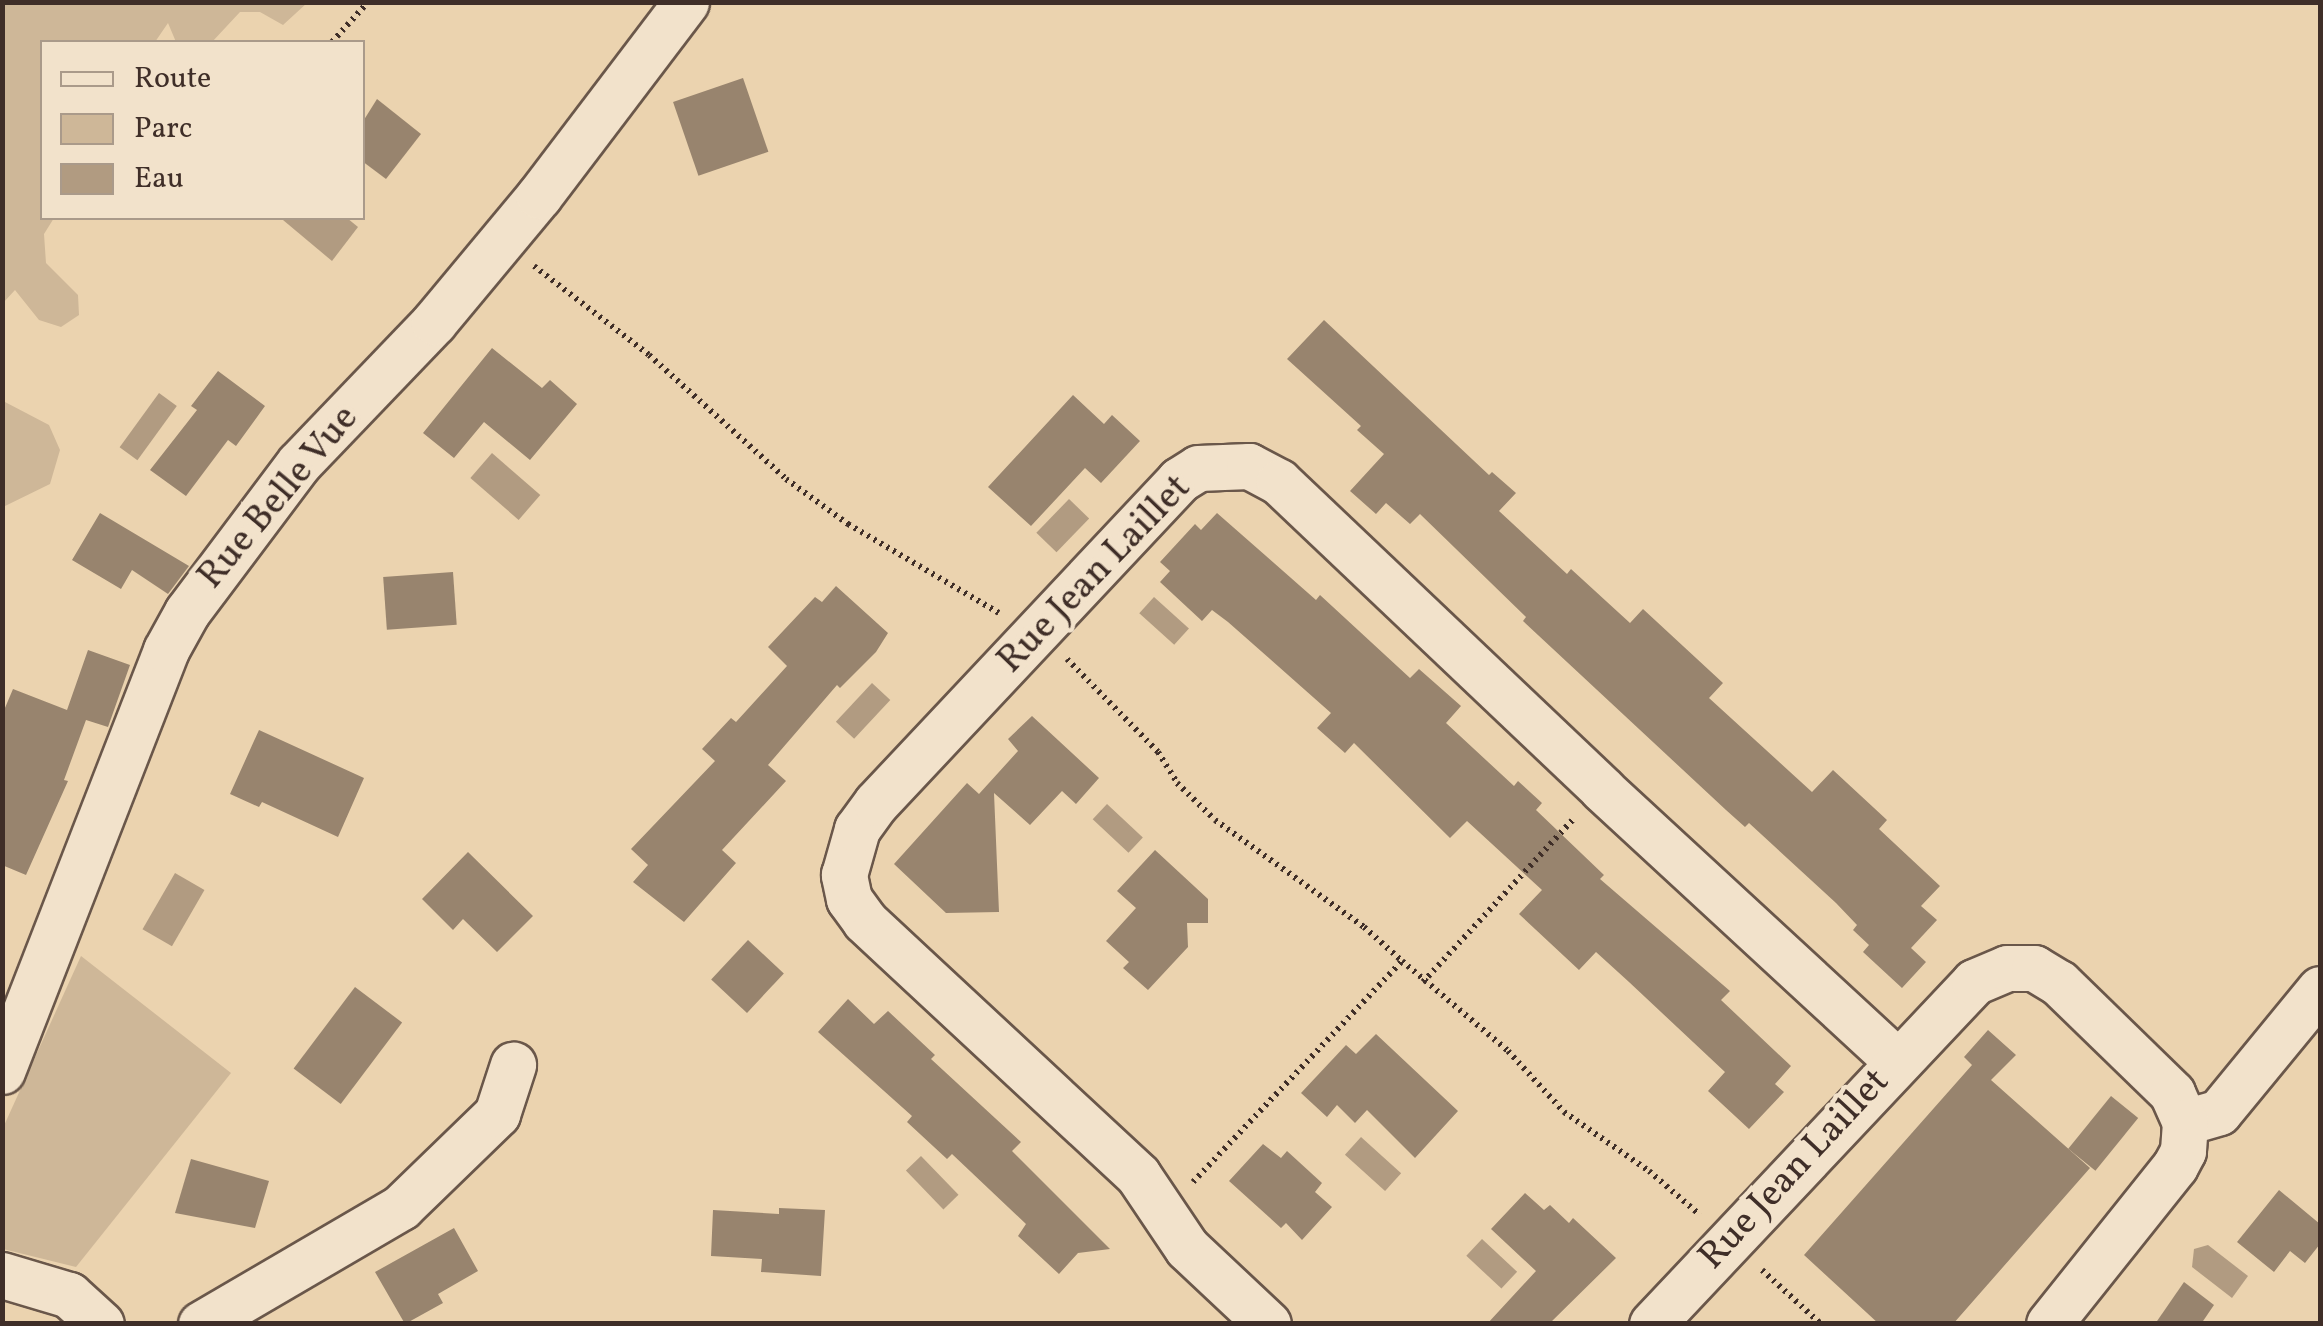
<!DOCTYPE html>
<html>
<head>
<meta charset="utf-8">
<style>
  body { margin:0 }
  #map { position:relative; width:2323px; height:1326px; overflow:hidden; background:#ebd3af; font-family:Vollkorn,serif }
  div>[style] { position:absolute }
  .green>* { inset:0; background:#ceb798 }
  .water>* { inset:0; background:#b19b81; transform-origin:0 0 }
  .building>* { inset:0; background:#98846e; transform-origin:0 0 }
  .path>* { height:6px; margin-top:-3px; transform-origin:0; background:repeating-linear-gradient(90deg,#3f2e28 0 2.5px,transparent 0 7.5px) }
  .roads { filter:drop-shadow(2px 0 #6a574a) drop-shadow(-2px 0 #6a574a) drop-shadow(0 2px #6a574a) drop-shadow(0 -2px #6a574a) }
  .street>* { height:45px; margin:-22.5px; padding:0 22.5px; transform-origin:22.5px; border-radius:22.5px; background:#f2e2cb }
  span { translate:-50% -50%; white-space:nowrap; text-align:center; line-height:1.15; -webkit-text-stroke:9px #f2e2cb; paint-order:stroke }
  .street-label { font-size:38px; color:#3f2e28 }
  .frame { position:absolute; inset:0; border:5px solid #3f2e28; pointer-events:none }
  .legend { position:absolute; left:40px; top:40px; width:325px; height:180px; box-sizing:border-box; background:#f2e2cb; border:2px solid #aa9a8a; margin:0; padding:12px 18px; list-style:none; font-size:30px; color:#3f2e28 }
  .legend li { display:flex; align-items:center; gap:20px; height:50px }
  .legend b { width:50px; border:2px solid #aa9a8a }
</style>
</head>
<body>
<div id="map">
  <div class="green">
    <i style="clip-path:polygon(3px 2px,307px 3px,283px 25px,260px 12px,240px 12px,212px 42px,176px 42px,168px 23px,155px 42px,42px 42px,42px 218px,54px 218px,44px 234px,46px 263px,78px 295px,79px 315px,61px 327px,39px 320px,15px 290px,3px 303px)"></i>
    <i style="clip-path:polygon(2px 389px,5px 402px,49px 425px,60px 450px,50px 484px,3px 507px)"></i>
    <i style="clip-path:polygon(81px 956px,231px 1073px,76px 1267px,3px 1249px,2px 1130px)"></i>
  </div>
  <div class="water">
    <i style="clip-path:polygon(285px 218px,347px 218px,358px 227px,332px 261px,283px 220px)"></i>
    <i style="left:159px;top:393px;width:22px;height:67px;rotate:36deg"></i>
    <i style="left:492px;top:453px;width:64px;height:33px;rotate:41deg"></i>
    <i style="left:1069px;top:499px;width:28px;height:47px;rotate:44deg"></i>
    <i style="left:1154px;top:597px;width:47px;height:22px;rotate:42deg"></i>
    <i style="left:872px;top:683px;width:25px;height:53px;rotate:43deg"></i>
    <i style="left:1107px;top:804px;width:49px;height:21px;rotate:43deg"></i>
    <i style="left:175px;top:873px;width:34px;height:65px;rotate:30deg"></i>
    <i style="left:1361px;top:1137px;width:54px;height:24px;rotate:42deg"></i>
    <i style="left:921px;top:1156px;width:54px;height:21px;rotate:46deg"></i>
    <i style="left:1482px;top:1239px;width:48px;height:23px;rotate:43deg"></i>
    <i style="clip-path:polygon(2208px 1245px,2248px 1276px,2232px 1298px,2192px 1267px,2194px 1249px)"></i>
  </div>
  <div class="building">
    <i style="left:743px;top:78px;width:78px;height:74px;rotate:71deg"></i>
    <i style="clip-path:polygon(377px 99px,421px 134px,386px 179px,362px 161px,362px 123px)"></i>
    <i style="clip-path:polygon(1324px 320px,1489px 475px,1492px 472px,1516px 493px,1499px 511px,1567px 574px,1571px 569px,1630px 623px,1643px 609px,1723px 683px,1709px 698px,1812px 792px,1833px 770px,1887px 820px,1879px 829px,1940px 886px,1921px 906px,1937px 920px,1911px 948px,1926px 962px,1902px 988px,1863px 952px,1869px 945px,1853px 930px,1857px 925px,1836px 903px,1749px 823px,1745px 827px,1726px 810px,1523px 621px,1526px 617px,1420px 514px,1410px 524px,1386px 503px,1376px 514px,1350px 491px,1384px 454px,1357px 430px,1361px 426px,1287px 359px)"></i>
    <i style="clip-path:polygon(492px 348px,542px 388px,550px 380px,577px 404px,530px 460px,484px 422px,454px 458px,423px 433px)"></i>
    <i style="clip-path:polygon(218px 371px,265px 406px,236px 446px,228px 440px,186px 496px,150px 470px,197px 410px,191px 406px)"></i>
    <i style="clip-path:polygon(1073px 395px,1104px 424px,1112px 415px,1140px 441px,1101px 483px,1085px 468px,1031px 526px,988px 487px)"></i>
    <i style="clip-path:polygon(100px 513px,189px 566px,168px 594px,132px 570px,121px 589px,72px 560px)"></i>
    <i style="clip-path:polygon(1217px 513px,1316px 600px,1320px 595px,1410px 678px,1419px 669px,1461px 706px,1446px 723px,1514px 786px,1518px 781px,1542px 803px,1536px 810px,1604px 875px,1600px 879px,1730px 991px,1721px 1000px,1791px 1066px,1775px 1084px,1784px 1092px,1749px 1129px,1708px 1091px,1725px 1072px,1629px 982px,1596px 952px,1579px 970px,1519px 914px,1542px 890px,1467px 821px,1450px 838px,1354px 743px,1345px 753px,1317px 728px,1331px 713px,1228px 622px,1212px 610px,1202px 621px,1160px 582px,1170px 571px,1160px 562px,1195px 524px,1201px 530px)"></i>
    <i style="left:453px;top:572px;width:53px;height:70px;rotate:86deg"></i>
    <i style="clip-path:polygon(836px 586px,888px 633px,876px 652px,840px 688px,837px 685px,768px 765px,786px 781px,722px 850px,736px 863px,684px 922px,633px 882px,648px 865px,631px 849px,715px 761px,702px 749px,731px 718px,736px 722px,787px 666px,768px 647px,815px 597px,822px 602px)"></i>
    <i style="clip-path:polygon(88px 650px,130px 665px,108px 727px,86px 720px,64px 780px,68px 781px,26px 875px,2px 865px,2px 715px,13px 689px,67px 710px)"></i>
    <i style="clip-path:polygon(1032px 716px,1099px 778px,1076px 804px,1062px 791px,1030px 825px,994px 793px,999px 912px,946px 913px,894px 864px,967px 783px,979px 794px,1018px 751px,1008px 739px)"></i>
    <i style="clip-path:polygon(259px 730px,364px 778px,338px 837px,262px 802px,259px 807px,230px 794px)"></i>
    <i style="clip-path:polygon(1155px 850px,1208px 899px,1208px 923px,1187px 923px,1188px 947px,1148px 990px,1123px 968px,1129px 962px,1106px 941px,1136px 908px,1117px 891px)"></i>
    <i style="clip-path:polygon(468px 852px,533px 916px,497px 952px,463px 919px,453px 930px,422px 899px)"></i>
    <i style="left:748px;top:940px;width:49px;height:54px;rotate:43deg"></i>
    <i style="left:355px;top:987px;width:59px;height:102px;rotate:37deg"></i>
    <i style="clip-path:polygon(848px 999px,874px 1024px,888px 1011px,935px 1055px,931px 1059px,1021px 1142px,1012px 1151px,1110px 1249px,1078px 1253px,1059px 1274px,1018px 1236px,1026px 1224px,952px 1154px,947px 1159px,907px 1122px,912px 1116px,818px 1032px)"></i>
    <i style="clip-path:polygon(1988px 1030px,2016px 1055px,1991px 1080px,2090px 1168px,1953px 1324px,1879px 1324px,1804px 1255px,1972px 1065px,1964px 1057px)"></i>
    <i style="clip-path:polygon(1376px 1034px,1458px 1111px,1415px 1158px,1367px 1110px,1355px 1123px,1337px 1105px,1327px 1117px,1301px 1093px,1346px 1045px,1356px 1054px)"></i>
    <i style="left:2111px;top:1096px;width:35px;height:68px;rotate:39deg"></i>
    <i style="clip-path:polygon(1263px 1144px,1281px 1158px,1287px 1151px,1322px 1183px,1315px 1192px,1332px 1207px,1302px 1240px,1286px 1223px,1281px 1228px,1229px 1181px)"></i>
    <i style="clip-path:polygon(191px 1159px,269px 1181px,255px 1228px,175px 1213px)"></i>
    <i style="clip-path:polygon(2279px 1190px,2320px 1224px,2320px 1244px,2305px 1263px,2290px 1251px,2274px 1272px,2237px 1242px)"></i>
    <i style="clip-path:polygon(1525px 1193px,1544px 1210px,1550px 1205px,1569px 1223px,1573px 1218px,1616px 1258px,1549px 1324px,1487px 1324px,1536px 1271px,1491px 1229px)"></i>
    <i style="clip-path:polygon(779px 1208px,825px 1210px,821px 1276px,761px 1272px,762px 1259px,711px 1256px,713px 1210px,779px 1214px)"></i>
    <i style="clip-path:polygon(454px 1228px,478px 1271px,438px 1294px,443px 1303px,405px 1324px,375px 1272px)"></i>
    <i style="clip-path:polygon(2184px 1282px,2214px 1305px,2201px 1324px,2155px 1324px)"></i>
  </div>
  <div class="path">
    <i style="left:332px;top:42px;width:54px;rotate:-48deg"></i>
    <i style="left:534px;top:266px;width:145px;rotate:37.7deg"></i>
    <i style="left:649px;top:355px;width:185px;rotate:42.1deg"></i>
    <i style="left:786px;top:479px;width:77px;rotate:36deg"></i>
    <i style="left:848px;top:524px;width:175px;rotate:30.5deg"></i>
    <i style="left:1067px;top:659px;width:130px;rotate:45.6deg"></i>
    <i style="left:1158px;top:752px;width:36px;rotate:58deg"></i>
    <i style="left:1177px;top:783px;width:53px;rotate:44.2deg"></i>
    <i style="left:1215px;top:820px;width:183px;rotate:35.7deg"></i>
    <i style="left:1364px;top:927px;width:51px;rotate:41.8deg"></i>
    <i style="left:1423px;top:982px;width:224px;rotate:-47.3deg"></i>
    <i style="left:1193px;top:1182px;width:304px;rotate:-46.6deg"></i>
    <i style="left:1402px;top:961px;width:139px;rotate:40.3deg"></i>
    <i style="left:1508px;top:1051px;width:83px;rotate:47.4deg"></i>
    <i style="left:1564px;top:1112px;width:103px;rotate:34.8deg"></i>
    <i style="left:1649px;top:1171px;width:67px;rotate:40.8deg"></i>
    <i style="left:1762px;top:1270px;width:80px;rotate:42.5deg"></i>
  </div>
  <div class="roads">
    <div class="street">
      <i style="left:2px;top:1071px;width:452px;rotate:-68.7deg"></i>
      <i style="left:166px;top:650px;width:43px;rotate:-61.1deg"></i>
      <i style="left:187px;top:612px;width:186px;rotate:-53.1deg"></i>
      <i style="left:299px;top:463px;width:195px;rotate:-46.2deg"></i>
      <i style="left:434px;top:322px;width:164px;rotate:-50.2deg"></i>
      <i style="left:539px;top:196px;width:243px;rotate:-52.8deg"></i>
      <i style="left:2185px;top:1122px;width:35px;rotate:-16deg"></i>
      <i style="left:2219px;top:1112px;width:159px;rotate:-50.6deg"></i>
      <i style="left:2px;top:1275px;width:70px;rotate:16.6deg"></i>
      <i style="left:69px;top:1295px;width:43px;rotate:42.2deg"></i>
      <i style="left:201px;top:1324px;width:232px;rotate:-30.3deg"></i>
      <i style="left:401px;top:1207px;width:134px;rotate:-44.1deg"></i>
      <i style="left:497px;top:1114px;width:52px;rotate:-71.9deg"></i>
      <i style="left:1268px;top:1324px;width:111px;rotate:-136.8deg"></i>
      <i style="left:1187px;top:1248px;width:88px;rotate:-123.9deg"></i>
      <i style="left:1138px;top:1175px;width:373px;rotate:-137.1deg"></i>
      <i style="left:865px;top:921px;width:27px;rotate:-126deg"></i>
      <i style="left:849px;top:899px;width:25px;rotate:-102deg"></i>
      <i style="left:844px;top:875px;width:48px;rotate:-74.2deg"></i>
      <i style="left:857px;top:829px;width:32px;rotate:-54deg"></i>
      <i style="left:876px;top:803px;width:443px;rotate:-46.8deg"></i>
      <i style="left:1179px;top:480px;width:22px;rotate:-32deg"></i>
      <i style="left:1198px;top:468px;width:51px;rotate:-2.2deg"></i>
      <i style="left:1249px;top:466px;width:34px;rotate:28deg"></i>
      <i style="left:1279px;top:482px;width:446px;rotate:43.5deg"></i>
      <i style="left:1602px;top:789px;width:401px;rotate:42.7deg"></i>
      <i style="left:1652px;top:1324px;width:470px;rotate:-46.7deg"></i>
      <i style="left:1974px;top:982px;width:36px;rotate:-23deg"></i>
      <i style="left:2007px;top:968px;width:27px"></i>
      <i style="left:2034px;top:968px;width:29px;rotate:31deg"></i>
      <i style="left:2059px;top:983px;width:158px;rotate:44.2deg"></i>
      <i style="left:2172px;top:1093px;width:32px;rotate:66deg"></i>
      <i style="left:2185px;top:1122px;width:29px;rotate:94deg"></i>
      <i style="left:2183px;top:1151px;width:17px;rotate:118deg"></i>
      <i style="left:2175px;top:1166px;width:202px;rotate:128.6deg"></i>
    </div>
  </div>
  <div class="street-label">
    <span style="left:279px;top:498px;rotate:-50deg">Rue Belle Vue</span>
    <span style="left:1095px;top:575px;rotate:-46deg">Rue Jean Laillet</span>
    <span style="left:1795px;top:1170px;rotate:-47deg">Rue Jean Laillet</span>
  </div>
  <div class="frame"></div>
  <ul class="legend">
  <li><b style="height:12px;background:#f2e2cb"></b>Route</li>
  <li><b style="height:28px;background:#ceb798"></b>Parc</li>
  <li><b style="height:28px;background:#b19b81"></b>Eau</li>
  </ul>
</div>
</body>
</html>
